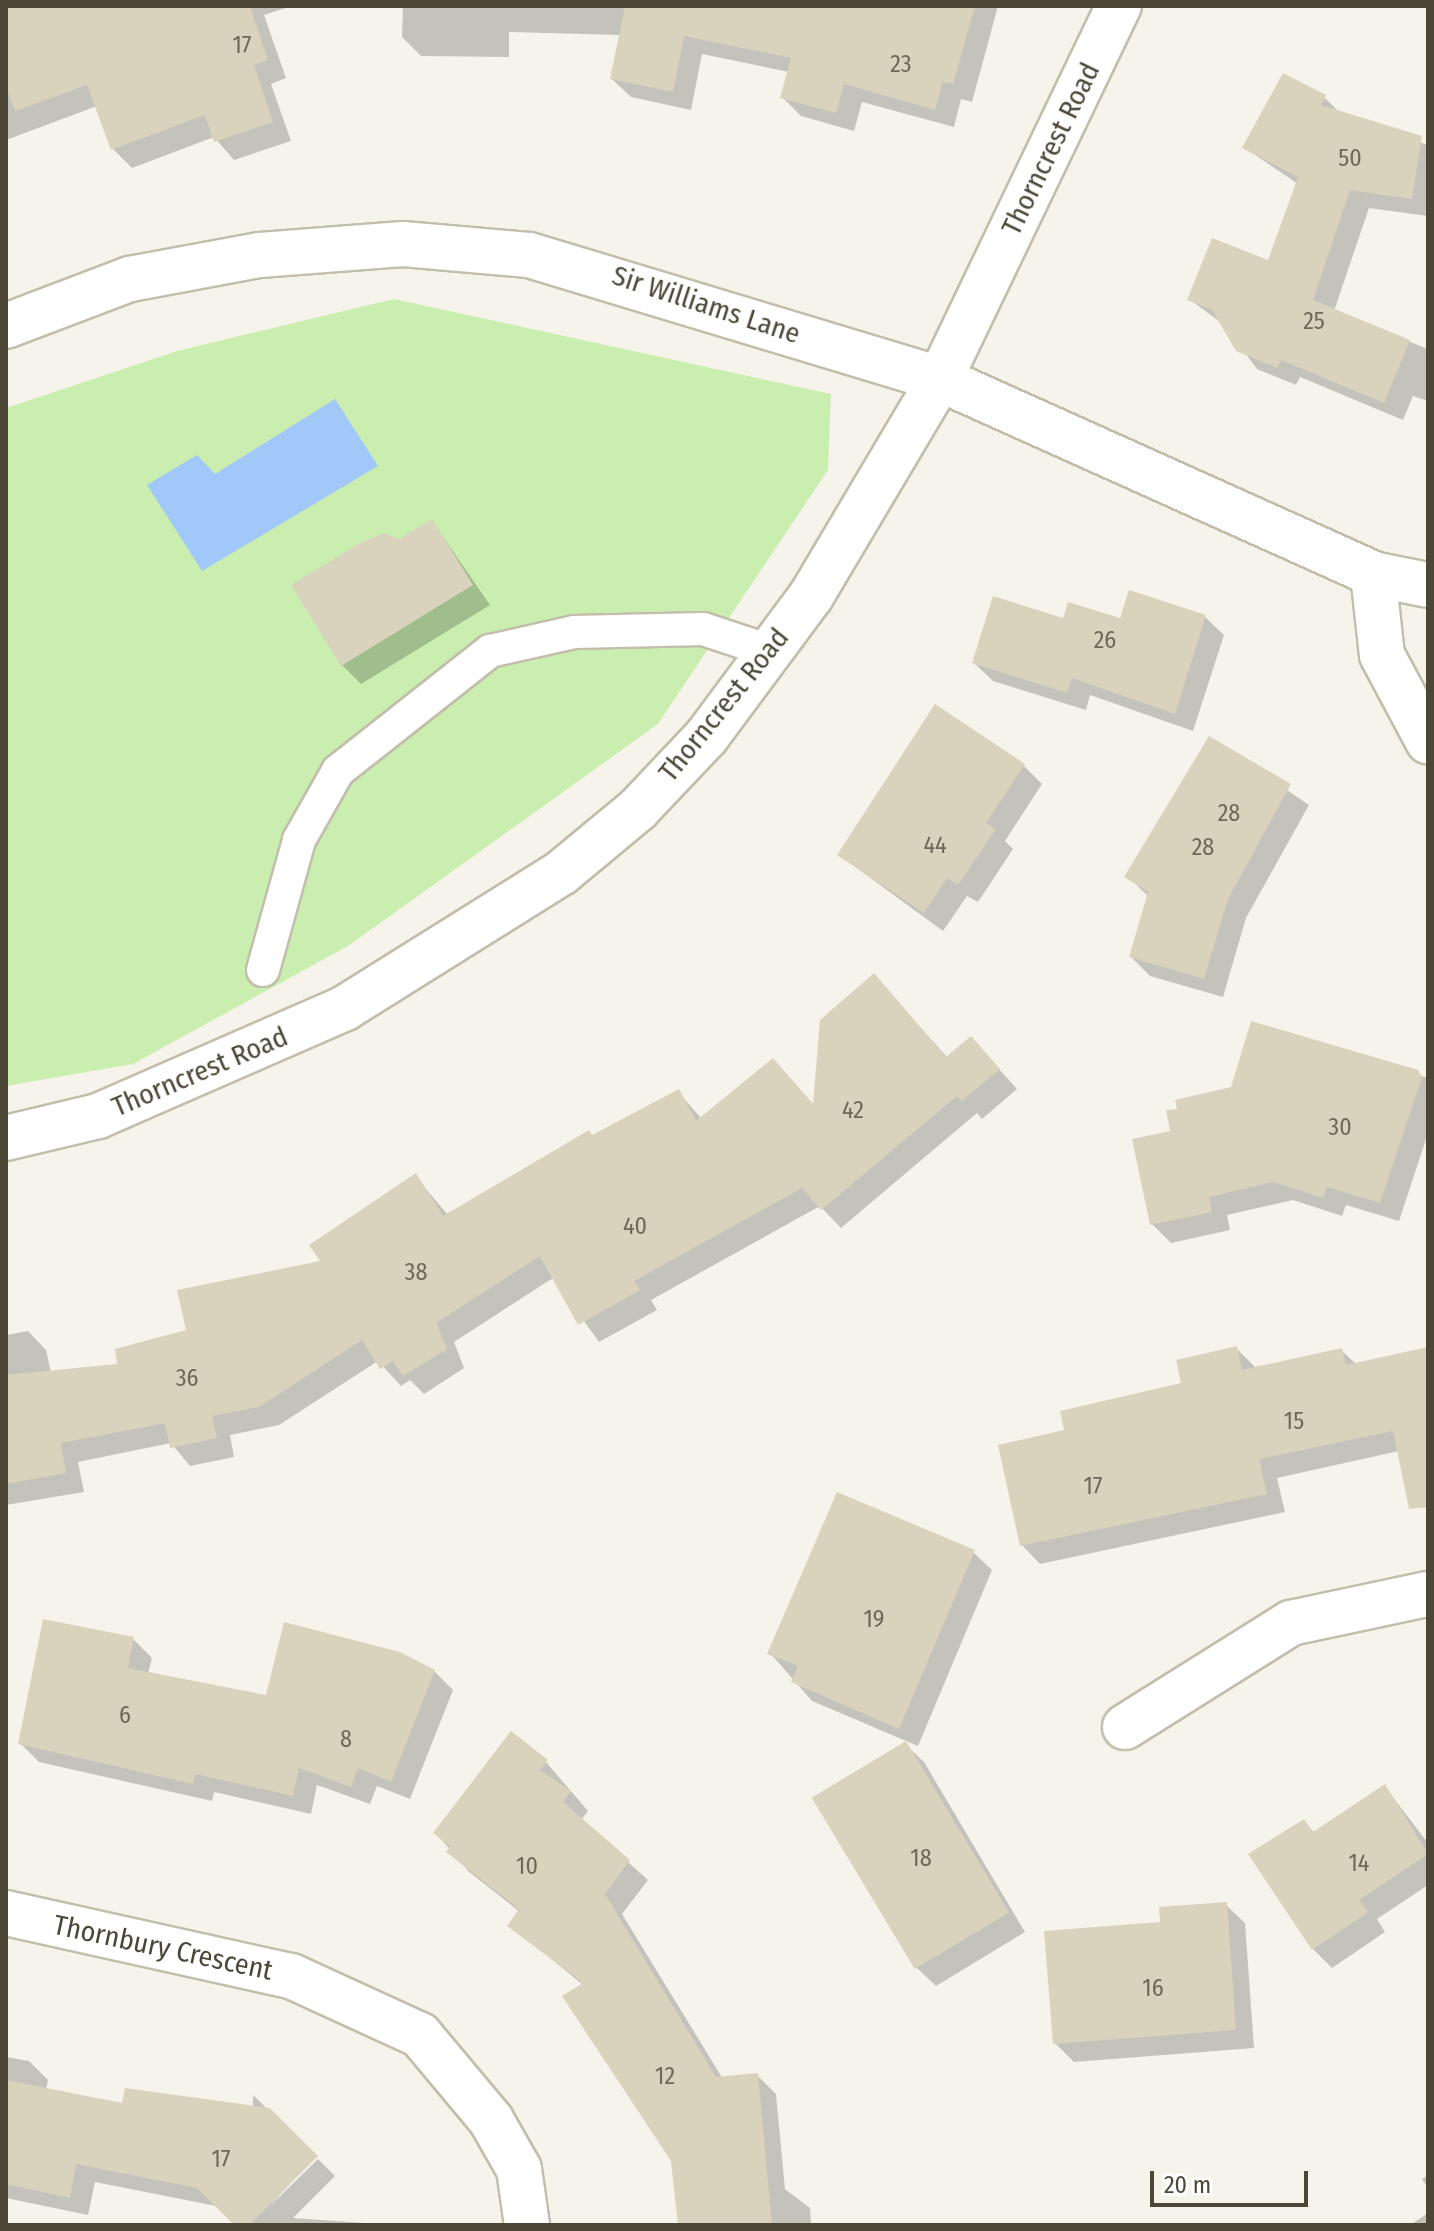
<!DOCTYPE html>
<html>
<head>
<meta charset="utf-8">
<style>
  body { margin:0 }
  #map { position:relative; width:1434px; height:2231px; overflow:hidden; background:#f6f4ea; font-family:"Fira Sans Condensed",sans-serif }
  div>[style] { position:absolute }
  .green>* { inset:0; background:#c9eeaf }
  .water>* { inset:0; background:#a1c8f8 }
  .shadow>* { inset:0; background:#0003 }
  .building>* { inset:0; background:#d9d3be; transform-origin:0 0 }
  .roads { filter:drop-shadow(2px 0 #c3beab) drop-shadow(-2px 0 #c3beab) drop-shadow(0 2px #c3beab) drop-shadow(0 -2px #c3beab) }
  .lane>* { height:32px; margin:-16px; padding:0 16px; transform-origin:16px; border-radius:16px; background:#fff }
  .street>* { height:44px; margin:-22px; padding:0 22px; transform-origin:22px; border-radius:22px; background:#fff }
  span { translate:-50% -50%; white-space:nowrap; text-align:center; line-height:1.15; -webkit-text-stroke:6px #fff; paint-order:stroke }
  .number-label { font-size:24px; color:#6f6959 }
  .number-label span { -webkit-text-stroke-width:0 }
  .street-label { font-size:28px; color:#4c4637 }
  .frame { position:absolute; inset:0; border:8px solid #4c4637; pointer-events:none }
  .scale { position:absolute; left:1150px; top:2171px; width:158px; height:36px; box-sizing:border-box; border:4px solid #4c4637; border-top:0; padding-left:10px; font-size:24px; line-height:28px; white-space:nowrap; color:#4c4637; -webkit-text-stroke:6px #fff; paint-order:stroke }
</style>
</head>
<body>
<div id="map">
  <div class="green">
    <i style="clip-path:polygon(394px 299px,831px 394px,828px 470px,658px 724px,348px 946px,133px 1064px,6px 1086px,6px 408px,177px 351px)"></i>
  </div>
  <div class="water">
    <i style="clip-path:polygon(335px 399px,378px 466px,202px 571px,147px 485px,197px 455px,215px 474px)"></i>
  </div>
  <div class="shadow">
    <i style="clip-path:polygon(6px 6px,292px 6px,264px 15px,286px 78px,271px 84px,291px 141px,234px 160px,214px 137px,132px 168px,113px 149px,97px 106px,6px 140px)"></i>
    <i style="clip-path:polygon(403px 6px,998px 6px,972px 102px,961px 99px,954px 127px,862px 102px,854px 131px,801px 116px,782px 97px,789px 72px,702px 54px,691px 110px,631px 97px,612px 79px,621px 35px,509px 32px,509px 57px,421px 56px,402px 37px)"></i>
    <i style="clip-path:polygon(1324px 97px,1341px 114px,1428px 145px,1428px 216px,1369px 208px,1334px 311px,1428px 349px,1428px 401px,1413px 396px,1403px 420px,1300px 377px,1296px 385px,1257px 369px,1223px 324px,1189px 299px,1269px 263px,1298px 184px,1245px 148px)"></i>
    <i style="clip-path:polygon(432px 521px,490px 605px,361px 684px,342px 665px,361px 545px,400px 541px)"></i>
    <i style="clip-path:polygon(1205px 617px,1224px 635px,1193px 731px,1090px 695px,1086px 710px,993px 681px,974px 663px,1065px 621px)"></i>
    <i style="clip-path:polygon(1210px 738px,1309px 805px,1246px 918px,1223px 997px,1150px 976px,1131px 957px,1149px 897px,1127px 876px)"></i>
    <i style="clip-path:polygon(1024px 766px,1042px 784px,1005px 841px,1013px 849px,978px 902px,967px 896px,943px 931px,839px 855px)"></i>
    <i style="clip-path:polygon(874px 976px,948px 1058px,971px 1038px,1017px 1089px,982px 1119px,977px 1113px,841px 1228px,820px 1206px,651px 1300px,657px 1310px,599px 1342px,553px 1278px,454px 1342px,464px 1368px,424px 1394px,410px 1380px,401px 1386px,378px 1361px,279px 1425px,230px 1435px,234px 1457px,190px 1466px,171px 1443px,78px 1462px,84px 1492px,6px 1505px,6px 1335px,28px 1331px,46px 1350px,51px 1373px,120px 1366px,323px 1262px,415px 1176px,448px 1215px,678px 1092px,702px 1119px,773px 1060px,815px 1106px)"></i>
    <i style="clip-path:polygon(1252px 1024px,1428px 1078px,1428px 1133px,1399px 1221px,1346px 1205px,1342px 1216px,1293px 1200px,1227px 1215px,1230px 1230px,1171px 1243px,1152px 1224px,1172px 1132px,1233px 1089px)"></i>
    <i style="clip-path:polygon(1236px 1348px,1255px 1367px,1342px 1351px,1356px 1364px,1428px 1349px,1428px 1479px,1399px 1451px,1277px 1478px,1285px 1512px,1040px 1564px,1022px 1545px,1067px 1432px,1183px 1385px)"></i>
    <i style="clip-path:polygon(973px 1552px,992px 1570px,918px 1746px,812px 1701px,770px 1653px)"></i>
    <i style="clip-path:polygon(133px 1639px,152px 1658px,148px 1674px,268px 1697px,434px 1671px,453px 1690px,410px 1799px,377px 1786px,370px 1804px,317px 1785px,311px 1814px,214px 1792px,212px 1801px,39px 1762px,20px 1743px)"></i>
    <i style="clip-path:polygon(905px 1744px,924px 1762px,1025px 1932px,936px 1986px,917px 1968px)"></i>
    <i style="clip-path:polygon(546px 1762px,588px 1811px,581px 1820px,648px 1880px,622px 1914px,723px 2079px,758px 2076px,776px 2094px,785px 2189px,810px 2208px,811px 2225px,680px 2225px,673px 2160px,565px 1997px,583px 1985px,510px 1925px,520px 1912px,468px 1871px,436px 1833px)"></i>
    <i style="clip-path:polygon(1385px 1787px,1428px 1843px,1428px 1885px,1377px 1919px,1385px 1932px,1332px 1968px,1313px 1949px,1303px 1821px,1315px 1833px)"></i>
    <i style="clip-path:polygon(1226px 1905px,1245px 1923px,1254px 2048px,1074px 2062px,1055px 2043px,1162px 1924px)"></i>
    <i style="clip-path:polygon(6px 2057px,29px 2061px,48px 2080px,46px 2090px,124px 2105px,221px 2207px,95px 2182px,88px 2215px,6px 2198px)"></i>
    <i style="clip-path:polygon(253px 2095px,315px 2156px,268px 2208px,318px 2159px,335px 2176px,293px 2218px,393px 2225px,252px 2225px)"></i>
    <i style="clip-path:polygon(1428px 2175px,1428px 2188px,1422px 2179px)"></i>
    <i style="clip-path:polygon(1428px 2213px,1428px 2225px,1410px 2225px)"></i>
  </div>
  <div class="building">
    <i style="clip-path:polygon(6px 6px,250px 6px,268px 60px,254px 65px,273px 122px,214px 142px,205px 115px,111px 150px,87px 85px,15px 111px,6px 86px)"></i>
    <i style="clip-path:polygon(625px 6px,975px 6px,953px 84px,943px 82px,935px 110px,844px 84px,836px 113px,780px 98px,791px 58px,684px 36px,673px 92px,610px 79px)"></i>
    <i style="clip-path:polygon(1283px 73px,1326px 95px,1321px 105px,1422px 136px,1412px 199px,1350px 190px,1313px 300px,1410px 340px,1384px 403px,1281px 360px,1277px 368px,1236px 351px,1212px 310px,1187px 300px,1212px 238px,1268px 260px,1298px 177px,1242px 148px)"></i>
    <i style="clip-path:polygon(432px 519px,473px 585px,341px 666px,291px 585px,360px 543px,384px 533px,399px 539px)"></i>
    <i style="clip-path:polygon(1129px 590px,1206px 615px,1175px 714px,1072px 678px,1067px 693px,972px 663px,993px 596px,1063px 618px,1068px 602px,1120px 618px)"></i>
    <i style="clip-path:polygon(935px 704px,1025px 764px,986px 823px,996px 829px,958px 885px,947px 878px,924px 913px,837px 855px)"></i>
    <i style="clip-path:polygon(1209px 736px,1291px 784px,1228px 899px,1204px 979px,1129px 957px,1148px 892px,1124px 877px)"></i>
    <i style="clip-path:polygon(874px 973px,946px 1057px,971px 1036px,1000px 1069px,962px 1101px,957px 1096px,821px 1210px,802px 1188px,634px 1281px,640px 1290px,578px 1325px,540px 1256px,436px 1323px,447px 1349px,403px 1376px,393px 1361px,380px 1369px,362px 1340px,259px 1407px,212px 1416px,217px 1438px,170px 1448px,165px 1423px,61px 1443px,66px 1473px,6px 1484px,6px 1375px,117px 1364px,115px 1349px,186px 1330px,177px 1290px,320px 1261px,309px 1245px,416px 1173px,443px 1216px,589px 1130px,592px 1135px,679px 1089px,696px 1121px,773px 1058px,813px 1104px,820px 1020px)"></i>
    <i style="clip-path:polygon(1251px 1021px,1418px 1070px,1422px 1077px,1380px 1203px,1327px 1187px,1323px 1198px,1273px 1182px,1209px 1197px,1212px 1212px,1150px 1225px,1132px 1139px,1170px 1131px,1166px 1110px,1177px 1109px,1175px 1100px,1231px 1087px)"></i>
    <i style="clip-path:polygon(1237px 1346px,1242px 1370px,1342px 1348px,1346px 1365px,1428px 1347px,1428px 1507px,1409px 1509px,1393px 1431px,1259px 1459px,1267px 1494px,1020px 1546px,998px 1445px,1064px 1430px,1060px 1411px,1181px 1383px,1176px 1360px)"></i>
    <i style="clip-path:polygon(837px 1492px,975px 1550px,899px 1729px,791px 1682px,798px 1666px,767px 1654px)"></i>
    <i style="clip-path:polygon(43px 1619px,134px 1637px,128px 1668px,266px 1695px,284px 1622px,400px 1652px,435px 1670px,391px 1782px,358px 1768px,351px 1787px,299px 1768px,293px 1796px,195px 1774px,193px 1784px,18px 1744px)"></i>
    <i style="clip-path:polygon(511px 1731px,548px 1760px,540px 1770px,571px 1791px,563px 1802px,630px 1860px,605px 1894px,716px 2077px,758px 2073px,772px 2225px,678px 2225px,671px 2161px,562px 1996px,583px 1983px,507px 1926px,519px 1909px,446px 1852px,450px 1846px,433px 1833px)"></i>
    <i style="left:906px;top:1741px;width:200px;height:110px;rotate:59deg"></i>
    <i style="clip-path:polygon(1385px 1784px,1428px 1854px,1359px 1900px,1368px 1912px,1312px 1950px,1248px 1854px,1304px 1819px,1313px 1832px)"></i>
    <i style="clip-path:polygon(1227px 1902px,1236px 2030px,1053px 2044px,1044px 1931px,1160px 1922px,1159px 1907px)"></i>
    <i style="clip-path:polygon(6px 2080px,122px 2103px,125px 2088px,270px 2108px,318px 2156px,249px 2225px,234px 2225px,197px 2188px,76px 2164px,70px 2198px,6px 2184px)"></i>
  </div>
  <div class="roads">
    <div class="lane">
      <i style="left:263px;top:970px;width:135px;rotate:-74.5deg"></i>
      <i style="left:299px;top:840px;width:79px;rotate:-60.5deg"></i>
      <i style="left:338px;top:771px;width:194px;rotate:-38.3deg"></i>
      <i style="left:490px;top:651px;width:86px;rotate:-12.7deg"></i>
      <i style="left:574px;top:632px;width:129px;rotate:-1.3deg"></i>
      <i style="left:703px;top:629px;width:71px;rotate:18.2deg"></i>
    </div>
    <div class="street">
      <i style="left:6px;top:326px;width:133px;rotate:-20.8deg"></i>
      <i style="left:130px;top:279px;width:132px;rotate:-10.5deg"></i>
      <i style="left:260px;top:255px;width:143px;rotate:-4.4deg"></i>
      <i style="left:403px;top:244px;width:126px;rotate:5deg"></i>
      <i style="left:529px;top:255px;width:429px;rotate:16.8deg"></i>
      <i style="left:940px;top:379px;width:475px;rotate:24.2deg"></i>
      <i style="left:1373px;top:574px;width:56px;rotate:11.3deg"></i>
      <i style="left:1373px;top:574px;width:81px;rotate:83.7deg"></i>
      <i style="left:1382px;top:655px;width:98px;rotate:61.9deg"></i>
      <i style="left:6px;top:1138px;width:95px;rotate:-13.4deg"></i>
      <i style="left:98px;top:1116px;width:270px;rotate:-23.6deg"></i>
      <i style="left:345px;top:1008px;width:255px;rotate:-32deg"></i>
      <i style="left:561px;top:873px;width:100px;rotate:-39.7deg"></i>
      <i style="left:638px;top:809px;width:100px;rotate:-46.6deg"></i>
      <i style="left:707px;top:736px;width:174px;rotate:-53.4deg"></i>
      <i style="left:811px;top:596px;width:252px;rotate:-59.3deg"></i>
      <i style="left:940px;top:379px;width:414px;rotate:-64.4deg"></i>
      <i style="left:1125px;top:1727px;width:196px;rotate:-32.1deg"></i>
      <i style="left:1291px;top:1623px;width:140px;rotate:-12deg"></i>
      <i style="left:6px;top:1913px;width:292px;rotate:12.5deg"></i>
      <i style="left:291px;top:1976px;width:142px;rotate:24.6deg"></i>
      <i style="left:420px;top:2035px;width:111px;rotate:50.1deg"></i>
      <i style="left:491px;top:2120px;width:56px;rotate:60.3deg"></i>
      <i style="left:519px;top:2169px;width:57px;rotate:81.9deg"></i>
    </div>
  </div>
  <div class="number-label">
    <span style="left:242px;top:46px">17</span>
    <span style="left:901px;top:65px">23</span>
    <span style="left:1350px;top:159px">50</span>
    <span style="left:1314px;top:322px">25</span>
    <span style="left:1105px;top:641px">26</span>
    <span style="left:1229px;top:814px">28</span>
    <span style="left:935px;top:846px">44</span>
    <span style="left:1203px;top:848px">28</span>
    <span style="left:853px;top:1111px">42</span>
    <span style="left:1340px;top:1128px">30</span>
    <span style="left:635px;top:1227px">40</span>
    <span style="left:416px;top:1273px">38</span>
    <span style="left:187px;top:1379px">36</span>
    <span style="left:1294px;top:1422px">15</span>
    <span style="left:1093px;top:1487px">17</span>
    <span style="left:874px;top:1620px">19</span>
    <span style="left:125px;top:1716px">6</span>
    <span style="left:346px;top:1740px">8</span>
    <span style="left:921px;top:1859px">18</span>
    <span style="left:1359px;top:1864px">14</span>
    <span style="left:527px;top:1867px">10</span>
    <span style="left:1153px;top:1989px">16</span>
    <span style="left:665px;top:2077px">12</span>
    <span style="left:221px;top:2160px">17</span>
  </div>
  <div class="street-label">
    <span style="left:1051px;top:149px;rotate:-64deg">Thorncrest Road</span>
    <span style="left:706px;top:305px;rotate:18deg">Sir Williams Lane</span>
    <span style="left:724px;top:705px;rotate:-51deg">Thorncrest Road</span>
    <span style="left:200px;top:1072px;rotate:-23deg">Thorncrest Road</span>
    <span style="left:163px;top:1948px;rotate:12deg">Thornbury Crescent</span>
  </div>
  <div class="frame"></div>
  <div class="scale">20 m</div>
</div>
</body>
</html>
